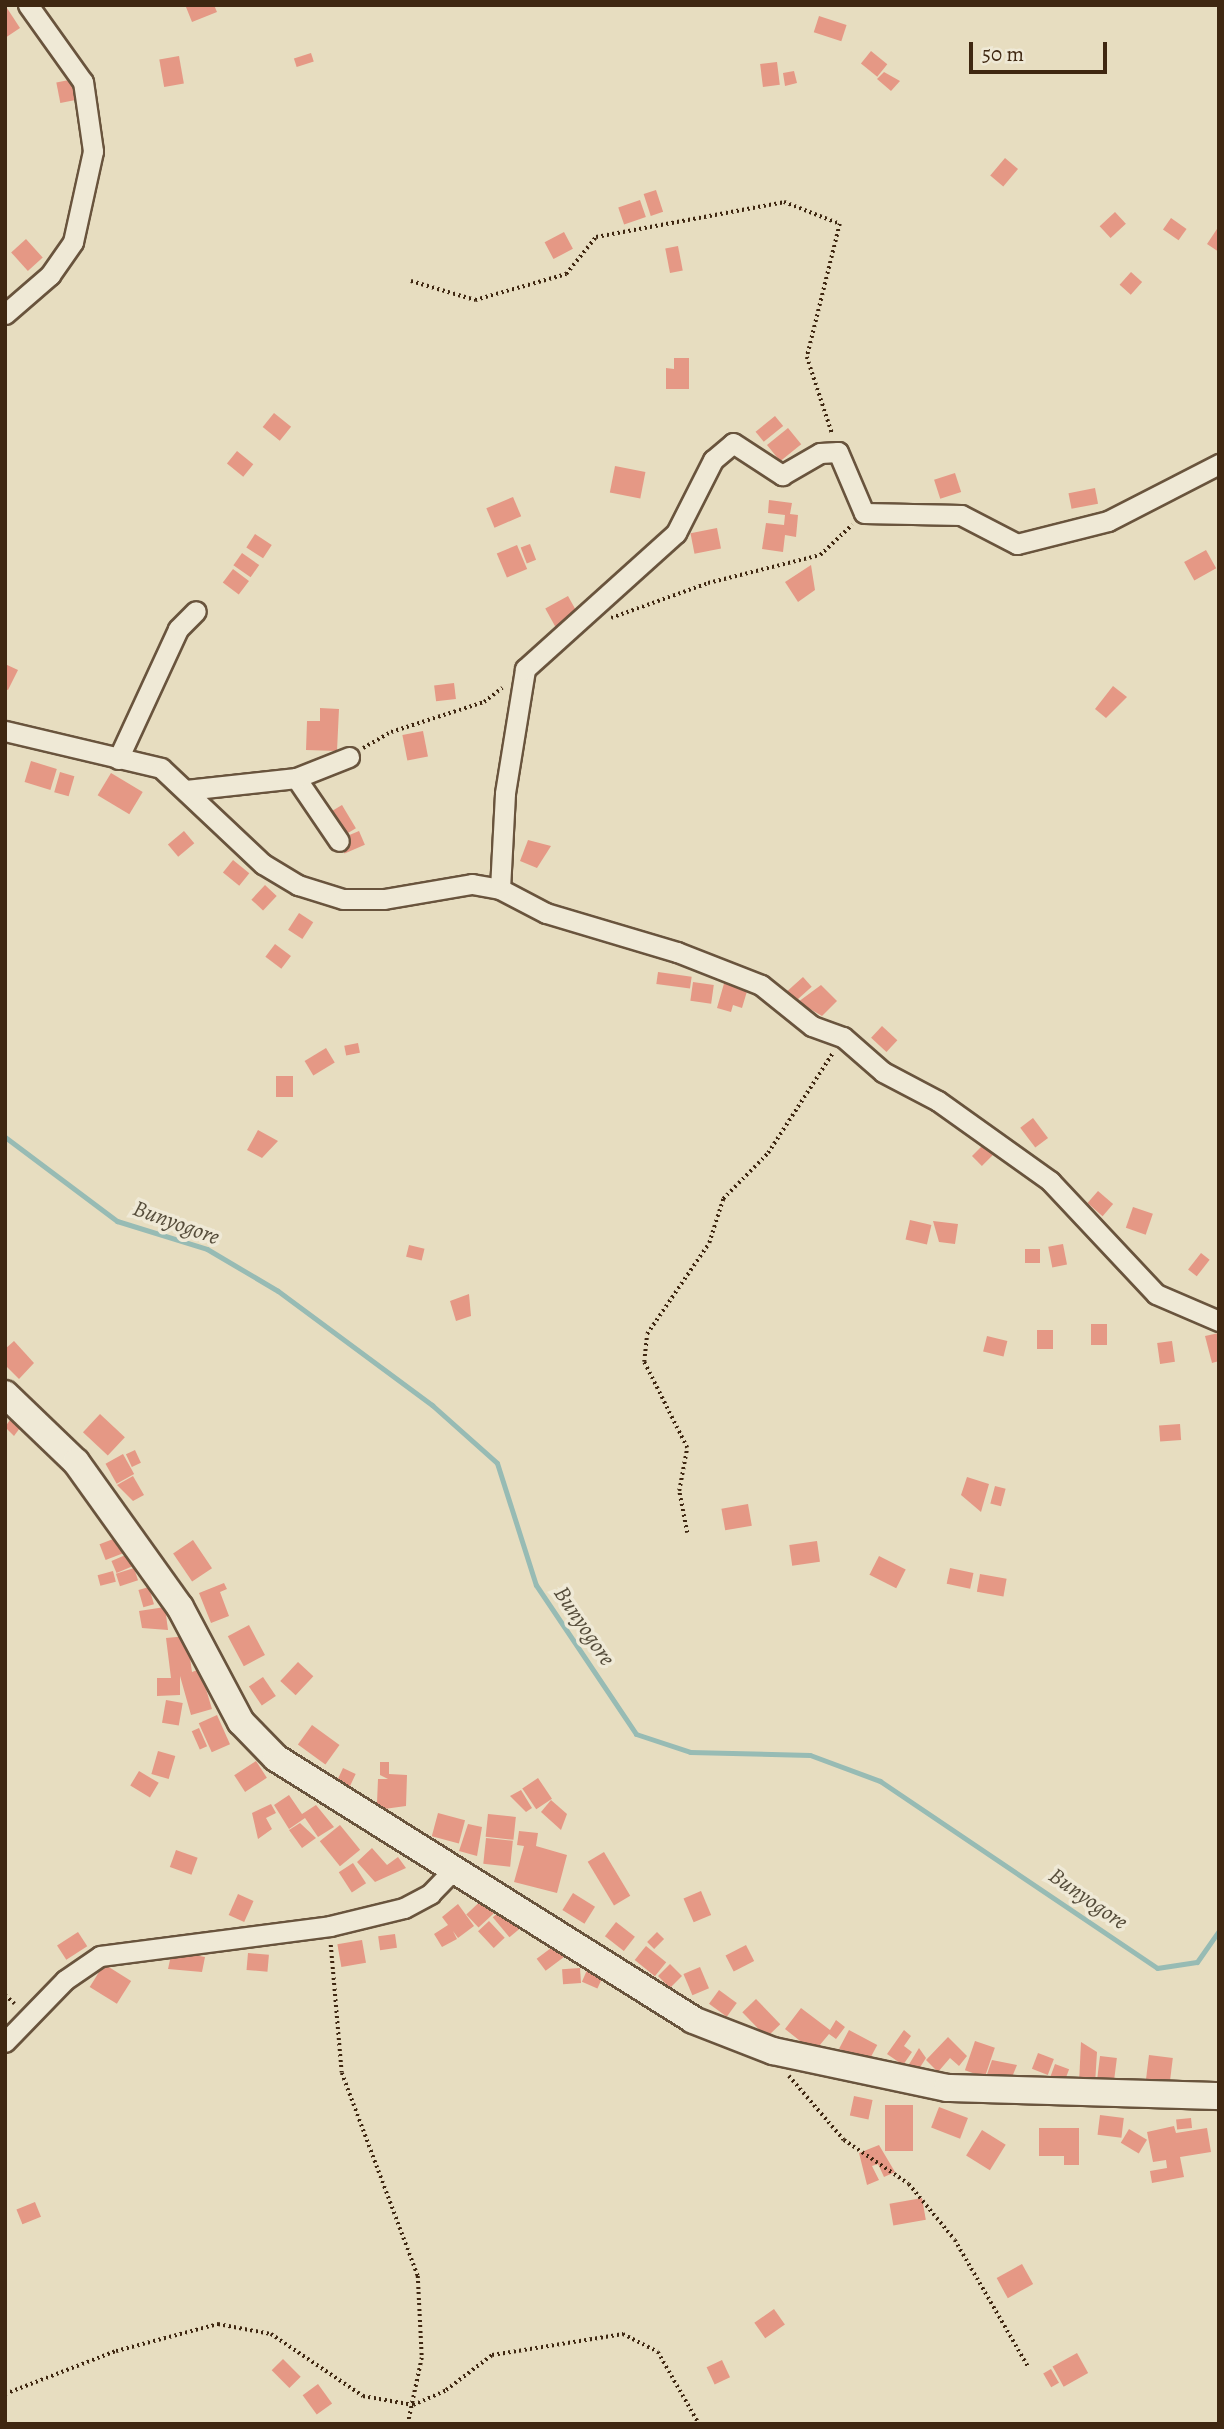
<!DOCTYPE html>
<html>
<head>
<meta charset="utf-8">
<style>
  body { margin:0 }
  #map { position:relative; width:1224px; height:2429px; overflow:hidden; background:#e7ddc0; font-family:Alegreya,serif }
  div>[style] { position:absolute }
  .stream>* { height:5px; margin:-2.5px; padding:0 2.5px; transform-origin:2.5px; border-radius:2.5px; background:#97bbb4 }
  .building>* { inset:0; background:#e59885; transform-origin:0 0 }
  .path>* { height:3.5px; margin-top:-1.75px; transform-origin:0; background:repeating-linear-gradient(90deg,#3f2711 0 2px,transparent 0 5.5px) }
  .roads { filter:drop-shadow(2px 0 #69543d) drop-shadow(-2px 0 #69543d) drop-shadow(0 2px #69543d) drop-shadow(0 -2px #69543d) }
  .street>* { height:19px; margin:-9.5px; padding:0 9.5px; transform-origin:9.5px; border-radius:9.5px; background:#efe9d6 }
  .secondary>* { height:26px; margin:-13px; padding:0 13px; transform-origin:13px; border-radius:13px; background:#efe9d6 }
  span { translate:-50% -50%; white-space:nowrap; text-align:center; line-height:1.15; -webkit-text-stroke:7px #efe9d6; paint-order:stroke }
  .water-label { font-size:23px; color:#554c3a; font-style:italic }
  .frame { position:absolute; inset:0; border:7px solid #3f2711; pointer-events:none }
  .scale { position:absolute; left:969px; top:42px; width:138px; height:32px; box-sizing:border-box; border:4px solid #3f2711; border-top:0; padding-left:9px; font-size:21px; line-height:24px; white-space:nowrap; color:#3f2711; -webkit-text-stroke:5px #efe9d6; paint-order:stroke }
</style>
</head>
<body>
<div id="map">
  <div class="stream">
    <i style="left:5px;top:1137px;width:140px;rotate:36.9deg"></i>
    <i style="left:117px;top:1221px;width:94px;rotate:17.3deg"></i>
    <i style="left:207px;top:1249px;width:82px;rotate:30.6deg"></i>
    <i style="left:278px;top:1291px;width:192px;rotate:36.5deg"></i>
    <i style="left:432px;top:1405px;width:87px;rotate:41.7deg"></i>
    <i style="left:497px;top:1463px;width:128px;rotate:72.3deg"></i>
    <i style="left:536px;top:1585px;width:179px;rotate:56.1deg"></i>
    <i style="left:636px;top:1734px;width:57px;rotate:18.4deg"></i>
    <i style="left:690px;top:1752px;width:120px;rotate:1.4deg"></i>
    <i style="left:810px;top:1755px;width:75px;rotate:20.4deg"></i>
    <i style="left:880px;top:1781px;width:334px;rotate:34deg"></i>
    <i style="left:1157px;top:1968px;width:40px;rotate:-8.5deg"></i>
    <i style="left:1197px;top:1962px;width:38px;rotate:-55deg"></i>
  </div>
  <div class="building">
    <i style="clip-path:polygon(5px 5px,20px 28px,5px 38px)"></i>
    <i style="clip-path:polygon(214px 5px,217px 12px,192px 22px,186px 7px)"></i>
    <i style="left:819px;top:16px;width:29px;height:17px;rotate:18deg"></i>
    <i style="left:871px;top:51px;width:21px;height:16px;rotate:39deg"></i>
    <i style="left:311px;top:53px;width:9px;height:18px;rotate:72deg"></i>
    <i style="left:179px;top:56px;width:28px;height:20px;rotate:80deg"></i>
    <i style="left:777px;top:62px;width:23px;height:17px;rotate:83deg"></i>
    <i style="clip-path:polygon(794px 71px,797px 83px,785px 86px,783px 73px)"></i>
    <i style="clip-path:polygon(884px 72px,900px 81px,891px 91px,877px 79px)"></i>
    <i style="left:74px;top:79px;width:21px;height:18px;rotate:79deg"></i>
    <i style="left:1005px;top:158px;width:17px;height:23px;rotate:40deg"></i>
    <i style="left:656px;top:190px;width:23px;height:13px;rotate:72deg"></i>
    <i style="left:640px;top:200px;width:18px;height:23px;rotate:71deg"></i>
    <i style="left:1115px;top:212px;width:16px;height:21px;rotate:47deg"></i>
    <i style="left:1171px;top:218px;width:19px;height:14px;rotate:35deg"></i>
    <i style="clip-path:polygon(1219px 226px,1219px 252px,1207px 244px)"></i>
    <i style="left:564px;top:232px;width:19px;height:22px;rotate:62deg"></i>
    <i style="left:26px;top:239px;width:25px;height:20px;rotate:48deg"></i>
    <i style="left:678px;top:246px;width:25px;height:13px;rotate:79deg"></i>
    <i style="left:1131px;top:272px;width:15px;height:17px;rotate:42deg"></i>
    <i style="clip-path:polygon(674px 358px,689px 358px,689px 389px,666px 389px,666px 368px,674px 369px)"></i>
    <i style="left:274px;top:413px;width:22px;height:18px;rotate:39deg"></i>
    <i style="left:775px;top:416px;width:13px;height:25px;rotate:51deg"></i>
    <i style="left:788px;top:428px;width:21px;height:27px;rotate:51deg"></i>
    <i style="left:237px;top:451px;width:21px;height:16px;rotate:39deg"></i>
    <i style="left:615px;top:466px;width:31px;height:27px;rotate:11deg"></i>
    <i style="left:955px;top:473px;width:20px;height:22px;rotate:72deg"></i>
    <i style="left:1095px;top:488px;width:16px;height:27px;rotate:79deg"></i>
    <i style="left:513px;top:497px;width:21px;height:29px;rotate:67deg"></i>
    <i style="clip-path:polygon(769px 500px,792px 503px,790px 514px,798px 515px,796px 537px,785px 535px,783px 552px,762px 549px,766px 523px,784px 525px,785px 515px,768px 513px)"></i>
    <i style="left:717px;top:528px;width:21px;height:27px;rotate:79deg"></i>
    <i style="left:255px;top:534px;width:20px;height:16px;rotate:33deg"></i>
    <i style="left:530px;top:544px;width:17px;height:10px;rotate:69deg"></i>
    <i style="left:517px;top:545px;width:26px;height:22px;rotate:67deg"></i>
    <i style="left:1206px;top:550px;width:21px;height:25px;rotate:61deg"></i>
    <i style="left:242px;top:553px;width:21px;height:15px;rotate:35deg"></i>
    <i style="clip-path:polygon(811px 565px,815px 590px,798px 602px,785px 582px)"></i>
    <i style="left:233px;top:569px;width:20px;height:17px;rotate:37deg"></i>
    <i style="left:568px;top:596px;width:26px;height:26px;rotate:61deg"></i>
    <i style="clip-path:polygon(5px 664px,18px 670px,8px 690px,5px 689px)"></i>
    <i style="left:454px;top:683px;width:16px;height:20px;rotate:83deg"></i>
    <i style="clip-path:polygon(1113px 686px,1127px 697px,1106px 718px,1095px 709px)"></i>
    <i style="clip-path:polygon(320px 708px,339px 709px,337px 751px,306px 750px,307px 721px,320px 721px)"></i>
    <i style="left:423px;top:731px;width:26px;height:21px;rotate:79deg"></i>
    <i style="left:31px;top:761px;width:27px;height:22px;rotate:17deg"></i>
    <i style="left:60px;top:772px;width:15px;height:21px;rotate:16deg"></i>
    <i style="left:111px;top:773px;width:37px;height:26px;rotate:31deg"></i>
    <i style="left:342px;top:805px;width:27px;height:22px;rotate:59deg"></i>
    <i style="left:184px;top:831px;width:16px;height:21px;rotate:50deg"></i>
    <i style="left:359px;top:831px;width:15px;height:22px;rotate:67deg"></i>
    <i style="clip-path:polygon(528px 840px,551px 846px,537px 868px,520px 861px)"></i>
    <i style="left:233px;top:860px;width:21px;height:16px;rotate:39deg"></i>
    <i style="left:265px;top:885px;width:16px;height:20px;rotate:43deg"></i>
    <i style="left:299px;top:913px;width:17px;height:20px;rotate:33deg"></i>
    <i style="left:275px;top:944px;width:20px;height:16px;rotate:37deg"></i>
    <i style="left:658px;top:972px;width:34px;height:12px;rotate:8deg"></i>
    <i style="left:803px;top:977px;width:13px;height:21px;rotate:48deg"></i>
    <i style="clip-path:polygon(725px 980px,748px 988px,742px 1008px,733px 1005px,731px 1012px,717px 1008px)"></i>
    <i style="left:693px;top:982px;width:21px;height:19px;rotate:8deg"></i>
    <i style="clip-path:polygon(821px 985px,837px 1001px,822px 1016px,798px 1002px)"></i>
    <i style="left:882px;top:1026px;width:21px;height:16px;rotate:43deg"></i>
    <i style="left:358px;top:1043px;width:10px;height:14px;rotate:79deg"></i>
    <i style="left:326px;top:1048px;width:17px;height:25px;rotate:59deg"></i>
    <i style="left:293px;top:1076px;width:21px;height:17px;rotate:90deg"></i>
    <i style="left:1033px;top:1118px;width:25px;height:16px;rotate:53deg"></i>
    <i style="clip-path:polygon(258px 1130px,278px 1141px,262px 1158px,247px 1150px)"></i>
    <i style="left:984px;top:1144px;width:14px;height:17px;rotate:45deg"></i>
    <i style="left:1098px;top:1191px;width:20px;height:16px;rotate:41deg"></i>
    <i style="left:1133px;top:1207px;width:21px;height:22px;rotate:19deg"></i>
    <i style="left:910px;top:1220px;width:22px;height:20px;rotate:13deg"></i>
    <i style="clip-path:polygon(933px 1221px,958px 1224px,955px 1244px,939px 1242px)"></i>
    <i style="left:1063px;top:1244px;width:21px;height:15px;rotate:79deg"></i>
    <i style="left:409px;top:1245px;width:16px;height:12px;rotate:14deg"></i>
    <i style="left:1025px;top:1249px;width:15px;height:14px"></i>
    <i style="left:1201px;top:1253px;width:11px;height:21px;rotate:38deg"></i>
    <i style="clip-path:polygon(469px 1294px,471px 1316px,456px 1321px,450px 1301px)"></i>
    <i style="left:1091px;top:1324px;width:16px;height:21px"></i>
    <i style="left:1037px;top:1330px;width:16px;height:19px"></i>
    <i style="clip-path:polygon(1219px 1333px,1219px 1361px,1212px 1363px,1205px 1336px)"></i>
    <i style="left:987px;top:1336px;width:21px;height:16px;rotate:14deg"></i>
    <i style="clip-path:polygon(14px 1341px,34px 1363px,19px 1379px,5px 1365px,5px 1349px)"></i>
    <i style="left:1172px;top:1341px;width:21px;height:15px;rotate:82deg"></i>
    <i style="clip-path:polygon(15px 1413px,25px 1421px,14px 1436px,5px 1427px)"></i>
    <i style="left:100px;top:1414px;width:34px;height:25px;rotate:43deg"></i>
    <i style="left:1180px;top:1424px;width:16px;height:21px;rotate:86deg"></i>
    <i style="left:135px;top:1450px;width:14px;height:10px;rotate:65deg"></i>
    <i style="left:123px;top:1454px;width:23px;height:20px;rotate:61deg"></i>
    <i style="clip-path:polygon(133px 1476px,144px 1495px,133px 1501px,117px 1485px)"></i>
    <i style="clip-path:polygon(967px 1477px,989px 1484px,981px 1512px,961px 1495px)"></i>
    <i style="left:995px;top:1486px;width:11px;height:18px;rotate:15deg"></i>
    <i style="left:748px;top:1504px;width:22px;height:27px;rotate:80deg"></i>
    <i style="left:121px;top:1536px;width:17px;height:23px;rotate:69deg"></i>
    <i style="left:193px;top:1540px;width:34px;height:24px;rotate:56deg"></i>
    <i style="left:817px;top:1541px;width:21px;height:28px;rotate:82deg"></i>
    <i style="left:128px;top:1554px;width:13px;height:18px;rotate:67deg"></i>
    <i style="left:879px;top:1556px;width:30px;height:21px;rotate:27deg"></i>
    <i style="left:134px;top:1568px;width:13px;height:19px;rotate:72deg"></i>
    <i style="left:950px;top:1568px;width:24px;height:16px;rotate:12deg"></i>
    <i style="left:113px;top:1571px;width:11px;height:16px;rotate:75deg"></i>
    <i style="left:980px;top:1574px;width:27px;height:18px;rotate:10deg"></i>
    <i style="clip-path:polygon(224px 1583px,227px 1589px,220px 1592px,229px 1616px,211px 1623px,199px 1593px)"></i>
    <i style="left:149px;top:1587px;width:18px;height:11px;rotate:74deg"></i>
    <i style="clip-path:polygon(165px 1607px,168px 1630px,142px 1628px,139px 1611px)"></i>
    <i style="left:249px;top:1625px;width:34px;height:24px;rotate:62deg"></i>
    <i style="clip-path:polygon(187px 1636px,192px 1672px,200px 1669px,212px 1709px,191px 1715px,180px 1676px,180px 1695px,157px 1696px,157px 1678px,171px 1678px,166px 1638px)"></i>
    <i style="left:298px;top:1662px;width:21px;height:26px;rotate:43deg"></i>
    <i style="left:263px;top:1677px;width:23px;height:17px;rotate:56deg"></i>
    <i style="left:166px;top:1700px;width:17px;height:23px;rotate:10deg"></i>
    <i style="left:217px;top:1715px;width:32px;height:20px;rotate:66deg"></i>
    <i style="left:312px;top:1725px;width:34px;height:24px;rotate:36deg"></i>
    <i style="left:199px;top:1728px;width:20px;height:8px;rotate:66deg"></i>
    <i style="left:158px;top:1751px;width:18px;height:24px;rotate:16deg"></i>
    <i style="left:256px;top:1761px;width:20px;height:26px;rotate:57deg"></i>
    <i style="clip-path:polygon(380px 1762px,389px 1762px,389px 1774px,407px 1775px,406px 1806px,384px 1809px,377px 1803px,378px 1779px,388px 1779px,380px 1775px)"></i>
    <i style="left:343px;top:1768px;width:14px;height:18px;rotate:25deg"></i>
    <i style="left:139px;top:1771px;width:23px;height:17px;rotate:31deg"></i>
    <i style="left:538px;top:1778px;width:25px;height:19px;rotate:56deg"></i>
    <i style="clip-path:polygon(521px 1790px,532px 1808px,526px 1812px,510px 1796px)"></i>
    <i style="clip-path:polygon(289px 1795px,302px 1814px,316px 1805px,334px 1827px,318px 1837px,305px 1818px,289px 1829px,274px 1805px)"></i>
    <i style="clip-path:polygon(551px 1800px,567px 1814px,561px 1830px,541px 1812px)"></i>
    <i style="clip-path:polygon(271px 1804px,276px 1813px,266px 1818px,272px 1829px,258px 1839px,252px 1813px)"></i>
    <i style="left:438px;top:1813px;width:28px;height:24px;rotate:15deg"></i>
    <i style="left:488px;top:1814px;width:28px;height:23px;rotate:6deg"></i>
    <i style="clip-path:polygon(300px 1823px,316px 1838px,302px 1848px,289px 1830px)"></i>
    <i style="clip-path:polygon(468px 1824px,482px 1827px,477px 1856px,459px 1851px)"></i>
    <i style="left:340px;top:1825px;width:32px;height:26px;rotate:51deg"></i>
    <i style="clip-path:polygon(519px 1831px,538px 1833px,536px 1846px,567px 1855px,557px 1893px,514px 1882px,524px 1846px,517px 1845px)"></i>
    <i style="left:486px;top:1838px;width:27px;height:26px;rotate:6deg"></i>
    <i style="clip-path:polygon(372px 1848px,387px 1865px,398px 1857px,406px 1868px,375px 1882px,357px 1862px)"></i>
    <i style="left:176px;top:1850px;width:23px;height:18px;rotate:20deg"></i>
    <i style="left:604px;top:1852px;width:51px;height:19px;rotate:59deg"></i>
    <i style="left:353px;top:1863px;width:24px;height:17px;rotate:57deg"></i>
    <i style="left:701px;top:1891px;width:26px;height:19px;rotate:67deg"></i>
    <i style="left:573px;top:1893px;width:26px;height:20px;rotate:32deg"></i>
    <i style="left:238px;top:1894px;width:17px;height:23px;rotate:24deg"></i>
    <i style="left:486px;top:1896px;width:18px;height:27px;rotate:47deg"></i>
    <i style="clip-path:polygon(458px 1904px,474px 1926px,458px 1938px,453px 1931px,457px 1939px,442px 1947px,434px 1934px,448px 1925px,442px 1917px)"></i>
    <i style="left:505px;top:1907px;width:26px;height:16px;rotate:50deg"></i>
    <i style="left:489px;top:1921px;width:23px;height:15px;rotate:47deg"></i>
    <i style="left:616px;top:1922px;width:24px;height:18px;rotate:38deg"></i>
    <i style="left:78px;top:1932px;width:17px;height:25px;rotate:57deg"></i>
    <i style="left:657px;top:1932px;width:10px;height:14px;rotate:45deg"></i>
    <i style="left:395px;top:1934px;width:14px;height:17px;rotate:82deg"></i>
    <i style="left:362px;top:1940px;width:23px;height:25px;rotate:80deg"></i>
    <i style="left:555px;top:1945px;width:15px;height:23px;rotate:53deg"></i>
    <i style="left:746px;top:1945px;width:18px;height:23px;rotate:63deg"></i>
    <i style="left:646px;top:1946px;width:26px;height:18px;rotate:39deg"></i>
    <i style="clip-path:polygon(172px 1951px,205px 1957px,202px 1972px,168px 1969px)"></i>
    <i style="left:248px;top:1953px;width:21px;height:17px;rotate:5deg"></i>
    <i style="left:104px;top:1964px;width:32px;height:27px;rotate:32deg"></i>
    <i style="left:670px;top:1964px;width:17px;height:17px;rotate:45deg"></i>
    <i style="left:700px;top:1967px;width:23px;height:18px;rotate:67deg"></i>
    <i style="left:580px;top:1968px;width:15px;height:18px;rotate:86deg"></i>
    <i style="left:588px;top:1968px;width:17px;height:15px;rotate:24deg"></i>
    <i style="left:719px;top:1990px;width:22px;height:17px;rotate:36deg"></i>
    <i style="left:756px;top:1999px;width:35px;height:19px;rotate:46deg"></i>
    <i style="clip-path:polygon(801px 2008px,830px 2030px,836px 2020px,845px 2027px,836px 2039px,829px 2034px,814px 2052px,785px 2029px)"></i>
    <i style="left:849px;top:2030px;width:32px;height:21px;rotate:28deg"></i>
    <i style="clip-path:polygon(904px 2030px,911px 2036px,904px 2046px,912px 2052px,903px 2065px,887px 2054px)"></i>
    <i style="clip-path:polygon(948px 2037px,967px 2056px,959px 2066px,950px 2058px,938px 2072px,926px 2060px)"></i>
    <i style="left:975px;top:2041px;width:21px;height:31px;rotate:19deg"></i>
    <i style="clip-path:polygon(1081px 2042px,1097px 2052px,1095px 2084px,1079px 2083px)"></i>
    <i style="clip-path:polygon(919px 2048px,926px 2058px,917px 2072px,908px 2066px)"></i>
    <i style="left:1038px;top:2053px;width:17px;height:17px;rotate:21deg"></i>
    <i style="left:1149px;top:2055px;width:24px;height:28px;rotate:7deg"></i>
    <i style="left:1100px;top:2056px;width:17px;height:27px;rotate:7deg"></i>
    <i style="clip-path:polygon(992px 2060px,1017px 2065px,1010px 2082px,986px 2077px)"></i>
    <i style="left:1055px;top:2064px;width:15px;height:13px;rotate:20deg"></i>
    <i style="left:854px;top:2096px;width:19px;height:20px;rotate:12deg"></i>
    <i style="left:885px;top:2105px;width:28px;height:46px"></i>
    <i style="left:939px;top:2107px;width:31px;height:22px;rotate:21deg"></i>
    <i style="left:1100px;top:2115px;width:24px;height:20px;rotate:7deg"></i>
    <i style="left:1191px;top:2118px;width:10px;height:15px;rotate:84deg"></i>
    <i style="clip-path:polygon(1174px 2126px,1176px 2133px,1207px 2128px,1211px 2152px,1180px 2157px,1184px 2177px,1152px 2183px,1150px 2171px,1167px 2168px,1166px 2160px,1153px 2162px,1147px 2132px)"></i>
    <i style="clip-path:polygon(1039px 2128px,1079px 2128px,1079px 2165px,1064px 2165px,1064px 2156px,1039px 2156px)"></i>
    <i style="left:1129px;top:2129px;width:21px;height:16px;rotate:31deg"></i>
    <i style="left:982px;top:2130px;width:28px;height:30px;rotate:32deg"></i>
    <i style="clip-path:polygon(879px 2145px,895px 2172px,884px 2177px,878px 2164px,872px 2166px,879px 2180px,867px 2185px,859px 2153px)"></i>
    <i style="left:922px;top:2198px;width:22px;height:33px;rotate:80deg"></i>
    <i style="left:35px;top:2202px;width:16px;height:20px;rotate:68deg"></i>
    <i style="left:1022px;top:2264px;width:23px;height:29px;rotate:61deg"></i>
    <i style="left:774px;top:2309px;width:19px;height:24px;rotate:55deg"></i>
    <i style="left:1077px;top:2353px;width:23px;height:28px;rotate:61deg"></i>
    <i style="left:283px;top:2359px;width:25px;height:16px;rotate:45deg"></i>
    <i style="left:722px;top:2360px;width:19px;height:17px;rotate:65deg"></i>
    <i style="left:1051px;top:2369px;width:16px;height:9px;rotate:60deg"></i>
    <i style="left:318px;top:2384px;width:24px;height:19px;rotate:54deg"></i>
  </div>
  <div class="path">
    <i style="left:411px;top:281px;width:67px;rotate:16.5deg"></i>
    <i style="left:475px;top:300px;width:95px;rotate:-15.9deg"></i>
    <i style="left:566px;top:274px;width:48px;rotate:-51deg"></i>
    <i style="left:596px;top:237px;width:191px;rotate:-10.5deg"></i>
    <i style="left:784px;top:202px;width:60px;rotate:21.4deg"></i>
    <i style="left:840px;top:224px;width:137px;rotate:103.9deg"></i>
    <i style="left:807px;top:357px;width:80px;rotate:71.8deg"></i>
    <i style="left:611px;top:618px;width:103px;rotate:-19.8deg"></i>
    <i style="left:708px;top:583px;width:115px;rotate:-14deg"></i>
    <i style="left:820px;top:555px;width:44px;rotate:-43.2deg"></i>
    <i style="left:363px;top:748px;width:32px;rotate:-30deg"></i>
    <i style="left:391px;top:732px;width:98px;rotate:-17.9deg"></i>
    <i style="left:484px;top:702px;width:23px;rotate:-38deg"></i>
    <i style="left:687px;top:1533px;width:43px;rotate:-100.8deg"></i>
    <i style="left:679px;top:1491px;width:44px;rotate:-79.5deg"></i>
    <i style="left:687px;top:1448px;width:96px;rotate:-116.6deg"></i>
    <i style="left:644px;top:1362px;width:28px;rotate:-84deg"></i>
    <i style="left:647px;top:1334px;width:110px;rotate:-55.7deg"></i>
    <i style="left:709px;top:1243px;width:46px;rotate:-72.3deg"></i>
    <i style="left:723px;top:1199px;width:64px;rotate:-45.6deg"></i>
    <i style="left:768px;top:1153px;width:118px;rotate:-57.1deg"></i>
    <i style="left:331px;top:1945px;width:128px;rotate:85.1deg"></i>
    <i style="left:342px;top:2073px;width:217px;rotate:69.5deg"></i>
    <i style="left:418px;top:2276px;width:82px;rotate:87.2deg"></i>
    <i style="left:422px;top:2358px;width:67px;rotate:102deg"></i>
    <i style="left:5px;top:1995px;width:13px;rotate:42deg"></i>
    <i style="left:789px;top:2076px;width:84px;rotate:49.3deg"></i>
    <i style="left:844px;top:2140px;width:78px;rotate:34.1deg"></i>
    <i style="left:909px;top:2184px;width:72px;rotate:50.6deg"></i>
    <i style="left:955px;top:2240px;width:148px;rotate:60deg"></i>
    <i style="left:5px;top:2394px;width:119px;rotate:-21.2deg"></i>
    <i style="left:116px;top:2351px;width:106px;rotate:-14.8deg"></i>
    <i style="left:218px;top:2324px;width:54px;rotate:10.7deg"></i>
    <i style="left:271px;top:2334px;width:111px;rotate:34deg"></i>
    <i style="left:363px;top:2396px;width:51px;rotate:10.2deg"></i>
    <i style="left:413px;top:2405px;width:36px;rotate:-24deg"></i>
    <i style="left:446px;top:2390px;width:58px;rotate:-37.3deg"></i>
    <i style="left:492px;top:2355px;width:133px;rotate:-9.1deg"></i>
    <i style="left:623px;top:2334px;width:39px;rotate:27deg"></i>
    <i style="left:658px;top:2352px;width:83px;rotate:60.3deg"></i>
  </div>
  <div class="roads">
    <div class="street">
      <i style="left:5px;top:314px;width:60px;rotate:-40.9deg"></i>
      <i style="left:50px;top:275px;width:40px;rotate:-55.1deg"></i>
      <i style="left:73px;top:242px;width:93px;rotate:-77.6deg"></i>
      <i style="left:93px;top:151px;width:70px;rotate:-98.2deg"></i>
      <i style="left:83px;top:82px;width:95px;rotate:-125.5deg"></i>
      <i style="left:5px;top:731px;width:160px;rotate:13.3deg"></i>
      <i style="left:161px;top:768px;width:140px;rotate:43.3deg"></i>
      <i style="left:263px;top:864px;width:41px;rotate:31deg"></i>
      <i style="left:298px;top:885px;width:47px;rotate:17.3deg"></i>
      <i style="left:343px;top:899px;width:41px"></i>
      <i style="left:384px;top:899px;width:89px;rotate:-9.7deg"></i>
      <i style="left:472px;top:884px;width:28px;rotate:10deg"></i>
      <i style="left:500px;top:889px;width:52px;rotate:27.6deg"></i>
      <i style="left:546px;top:913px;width:137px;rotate:16.6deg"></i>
      <i style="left:677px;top:952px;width:90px;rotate:21.4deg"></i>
      <i style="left:761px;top:985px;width:65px;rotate:38.8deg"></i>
      <i style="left:812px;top:1026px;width:33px;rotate:20deg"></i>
      <i style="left:843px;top:1037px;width:53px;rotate:41.2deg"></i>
      <i style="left:883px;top:1072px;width:62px;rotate:27.8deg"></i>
      <i style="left:938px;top:1101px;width:138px;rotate:35.5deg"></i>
      <i style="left:1050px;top:1181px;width:155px;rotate:46.8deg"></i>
      <i style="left:1156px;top:1294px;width:69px;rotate:23.2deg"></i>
      <i style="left:118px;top:759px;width:143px;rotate:-65.2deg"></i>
      <i style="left:178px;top:629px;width:25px;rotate:-45deg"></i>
      <i style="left:296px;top:778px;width:76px;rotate:55.7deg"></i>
      <i style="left:186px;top:790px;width:111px;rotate:-6.2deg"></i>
      <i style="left:296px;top:778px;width:57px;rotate:-21.6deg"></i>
      <i style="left:500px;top:889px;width:96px;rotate:-87deg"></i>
      <i style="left:505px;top:793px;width:126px;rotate:-80.8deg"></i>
      <i style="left:525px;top:669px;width:203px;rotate:-42deg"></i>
      <i style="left:676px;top:533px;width:82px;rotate:-63.1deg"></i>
      <i style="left:713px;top:460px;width:26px;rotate:-40deg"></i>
      <i style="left:733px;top:443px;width:59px;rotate:33.1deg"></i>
      <i style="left:782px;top:475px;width:44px;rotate:-30.1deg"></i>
      <i style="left:820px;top:453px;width:18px;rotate:-3deg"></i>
      <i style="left:838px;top:452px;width:66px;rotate:66.9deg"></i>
      <i style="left:864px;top:513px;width:97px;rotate:1.2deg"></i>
      <i style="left:961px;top:515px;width:63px;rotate:27.4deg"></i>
      <i style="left:1017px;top:544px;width:94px;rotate:-14.2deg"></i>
      <i style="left:1108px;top:521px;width:125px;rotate:-27.2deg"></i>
      <i style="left:5px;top:2042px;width:86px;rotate:-45.9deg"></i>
      <i style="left:65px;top:1980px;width:42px;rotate:-34.4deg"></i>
      <i style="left:100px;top:1956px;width:232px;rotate:-7.4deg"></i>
      <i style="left:330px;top:1926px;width:76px;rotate:-13.7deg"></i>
      <i style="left:404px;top:1908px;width:30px;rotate:-28deg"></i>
      <i style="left:430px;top:1894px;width:36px;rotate:-46deg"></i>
    </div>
    <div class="secondary">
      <i style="left:5px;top:1394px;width:98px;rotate:43.8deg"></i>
      <i style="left:76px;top:1462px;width:178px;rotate:54.4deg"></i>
      <i style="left:180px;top:1607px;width:130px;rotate:62.1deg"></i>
      <i style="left:241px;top:1722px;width:50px;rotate:45.8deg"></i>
      <i style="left:276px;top:1758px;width:492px;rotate:32.1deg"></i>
      <i style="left:693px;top:2020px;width:86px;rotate:21.2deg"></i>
      <i style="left:773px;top:2051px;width:178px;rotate:12deg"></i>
      <i style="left:947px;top:2088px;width:272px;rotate:1.7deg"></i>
    </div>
  </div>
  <div class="water-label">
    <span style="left:176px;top:1223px;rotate:20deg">Bunyogore</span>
    <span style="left:584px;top:1626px;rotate:56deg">Bunyogore</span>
    <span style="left:1088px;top:1899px;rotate:35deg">Bunyogore</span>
  </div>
  <div class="frame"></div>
  <div class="scale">50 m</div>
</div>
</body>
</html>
